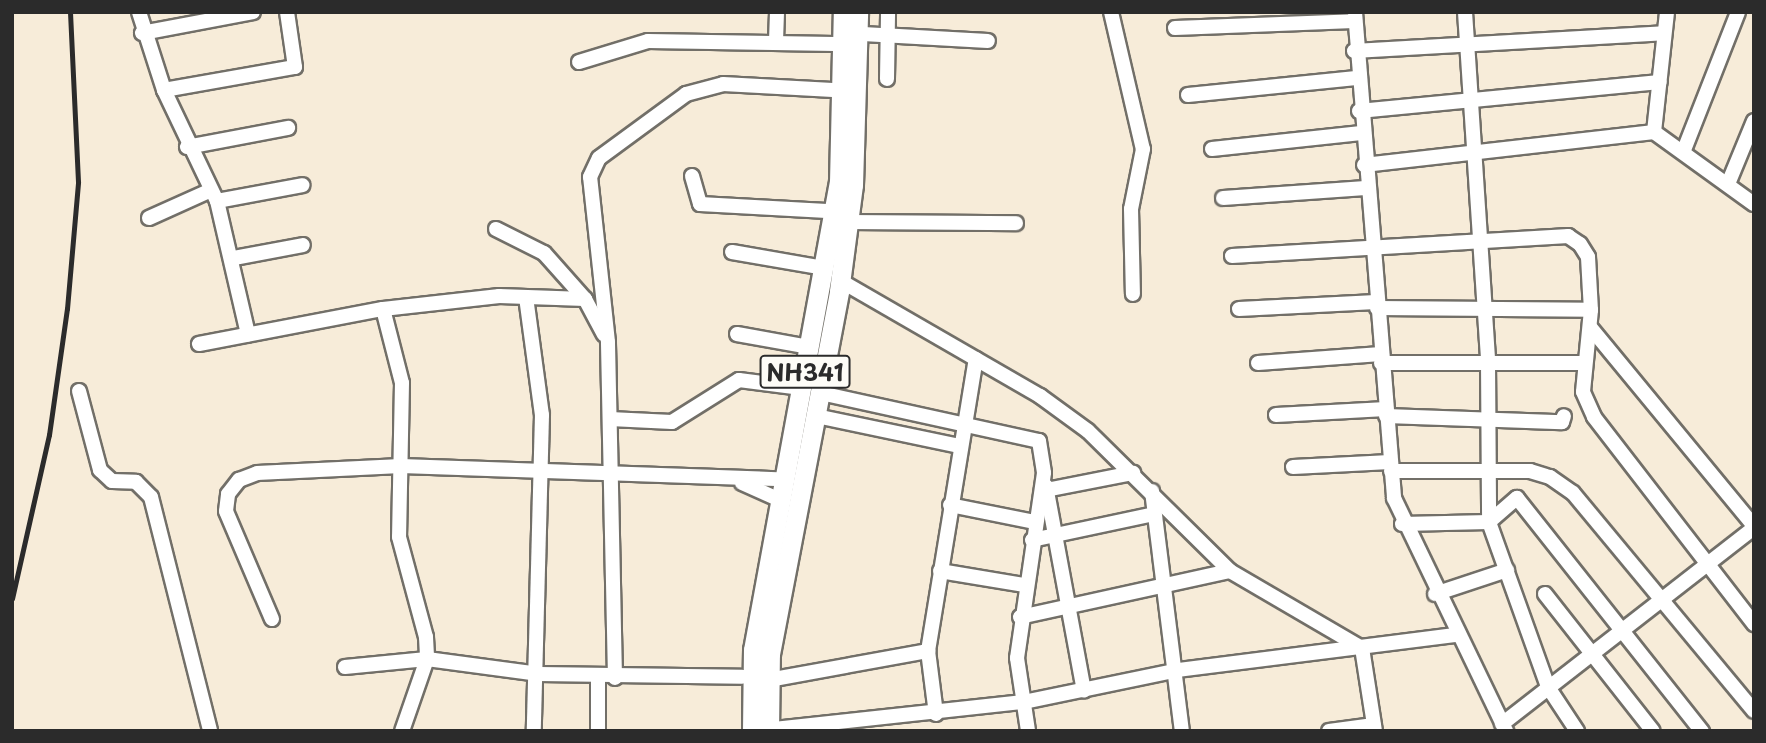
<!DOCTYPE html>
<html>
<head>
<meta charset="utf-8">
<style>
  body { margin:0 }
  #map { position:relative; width:1766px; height:743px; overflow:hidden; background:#f7ecd9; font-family:"Playpen Sans",sans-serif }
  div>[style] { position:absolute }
  .roads { filter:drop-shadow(2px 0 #726f68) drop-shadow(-2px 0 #726f68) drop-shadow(0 2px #726f68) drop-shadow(0 -2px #726f68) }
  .minor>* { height:14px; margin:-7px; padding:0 7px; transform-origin:7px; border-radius:7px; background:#fff }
  .highway>* { height:19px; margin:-9.5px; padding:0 9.5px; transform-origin:9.5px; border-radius:9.5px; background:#fff }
  .rail>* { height:4.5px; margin:-2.25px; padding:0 2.25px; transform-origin:2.25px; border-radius:2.25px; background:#2b2b2b }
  span { translate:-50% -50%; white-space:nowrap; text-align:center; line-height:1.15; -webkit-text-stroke:5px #fdfcf7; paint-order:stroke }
  .shield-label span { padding:2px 5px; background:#fdfcf7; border:2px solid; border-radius:5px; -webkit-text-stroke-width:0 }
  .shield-label { font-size:23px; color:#2b2b2b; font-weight:700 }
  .frame { position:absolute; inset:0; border:14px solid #2b2b2b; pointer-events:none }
</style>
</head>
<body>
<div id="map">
  <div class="roads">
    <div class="minor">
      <i style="left:139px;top:12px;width:82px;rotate:72.2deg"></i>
      <i style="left:164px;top:90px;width:123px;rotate:64.5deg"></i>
      <i style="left:217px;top:201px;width:137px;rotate:76.9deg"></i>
      <i style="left:1111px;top:12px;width:141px;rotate:76.9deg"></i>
      <i style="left:1143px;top:149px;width:61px;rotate:101.3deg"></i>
      <i style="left:1131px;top:209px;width:85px;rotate:88.7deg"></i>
      <i style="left:1355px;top:12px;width:488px;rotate:85.4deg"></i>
      <i style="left:1394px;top:498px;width:259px;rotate:64.3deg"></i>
      <i style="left:1465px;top:12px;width:351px;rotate:86.2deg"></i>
      <i style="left:1488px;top:362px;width:160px;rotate:89.6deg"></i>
      <i style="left:1489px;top:522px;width:175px;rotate:70.3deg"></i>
      <i style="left:1548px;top:687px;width:53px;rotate:56.6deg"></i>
      <i style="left:1175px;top:28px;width:179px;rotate:-2.2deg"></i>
      <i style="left:142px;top:33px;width:113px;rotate:-10.7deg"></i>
      <i style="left:863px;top:34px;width:125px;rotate:3.2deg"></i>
      <i style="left:776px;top:41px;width:29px;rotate:-88deg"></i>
      <i style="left:1354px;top:51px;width:310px;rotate:-3.3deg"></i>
      <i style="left:579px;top:62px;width:72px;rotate:-16.9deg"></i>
      <i style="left:648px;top:41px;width:187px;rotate:0.9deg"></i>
      <i style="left:887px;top:79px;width:67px;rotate:-89.1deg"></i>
      <i style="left:164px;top:90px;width:133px;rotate:-10deg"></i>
      <i style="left:295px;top:67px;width:56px;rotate:-98.3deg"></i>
      <i style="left:1188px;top:95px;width:169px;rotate:-5.8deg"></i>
      <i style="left:1359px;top:111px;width:302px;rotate:-5.5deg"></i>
      <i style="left:1654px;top:132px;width:121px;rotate:-83.8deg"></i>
      <i style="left:187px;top:147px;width:103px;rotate:-10.7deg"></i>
      <i style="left:1212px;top:149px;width:150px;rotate:-6.1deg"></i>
      <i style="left:1684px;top:150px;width:148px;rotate:-68.6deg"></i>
      <i style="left:1364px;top:165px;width:292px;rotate:-6.5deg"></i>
      <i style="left:1654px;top:132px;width:123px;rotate:35.8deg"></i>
      <i style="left:692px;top:176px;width:29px;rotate:74deg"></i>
      <i style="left:700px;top:204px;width:127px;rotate:3.2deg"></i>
      <i style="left:1728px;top:184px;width:68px;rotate:-67.6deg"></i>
      <i style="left:1223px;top:198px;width:143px;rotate:-4deg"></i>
      <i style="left:217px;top:201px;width:87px;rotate:-10.5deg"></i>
      <i style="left:149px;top:218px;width:68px;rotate:-24.3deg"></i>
      <i style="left:855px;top:222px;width:161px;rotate:0.4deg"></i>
      <i style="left:496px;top:229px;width:54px;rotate:26.6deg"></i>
      <i style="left:544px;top:253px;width:62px;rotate:48.3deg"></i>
      <i style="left:585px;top:299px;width:40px;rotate:62deg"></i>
      <i style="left:732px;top:252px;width:87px;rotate:9.9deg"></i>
      <i style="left:1232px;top:256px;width:337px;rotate:-3.4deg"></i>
      <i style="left:1568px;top:236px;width:14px;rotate:34deg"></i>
      <i style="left:1580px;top:244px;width:15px;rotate:58deg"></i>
      <i style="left:1588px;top:257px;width:53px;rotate:86.8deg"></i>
      <i style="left:1591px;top:310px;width:82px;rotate:95.6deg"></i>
      <i style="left:1583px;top:392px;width:27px;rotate:66deg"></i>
      <i style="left:1594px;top:417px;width:262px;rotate:52.3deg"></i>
      <i style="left:234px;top:258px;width:70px;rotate:-10.7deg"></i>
      <i style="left:846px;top:284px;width:224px;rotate:30deg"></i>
      <i style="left:1040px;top:396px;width:59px;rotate:36.1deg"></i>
      <i style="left:1088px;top:431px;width:199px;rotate:44.6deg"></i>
      <i style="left:1230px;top:571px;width:153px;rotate:30.3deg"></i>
      <i style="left:1362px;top:648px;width:84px;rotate:81.1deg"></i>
      <i style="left:526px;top:297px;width:119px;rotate:82.3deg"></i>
      <i style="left:542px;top:415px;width:316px;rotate:91.5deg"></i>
      <i style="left:1377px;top:308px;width:214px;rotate:0.5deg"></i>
      <i style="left:383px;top:309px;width:76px;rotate:75.6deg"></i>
      <i style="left:402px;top:383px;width:154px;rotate:91.1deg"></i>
      <i style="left:399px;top:537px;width:104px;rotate:74.9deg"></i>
      <i style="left:426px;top:637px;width:22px;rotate:87deg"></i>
      <i style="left:427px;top:659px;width:76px;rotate:109.1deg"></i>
      <i style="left:1239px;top:309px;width:137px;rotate:-2.9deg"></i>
      <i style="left:1590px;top:327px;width:258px;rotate:50.5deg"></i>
      <i style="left:737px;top:334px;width:67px;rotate:10.3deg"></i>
      <i style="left:199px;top:344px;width:187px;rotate:-10.8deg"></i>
      <i style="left:383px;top:309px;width:117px;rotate:-6.4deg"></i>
      <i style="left:499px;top:296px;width:86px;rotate:2deg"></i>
      <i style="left:1258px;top:363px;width:123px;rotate:-4.2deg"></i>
      <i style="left:1381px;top:363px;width:203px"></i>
      <i style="left:79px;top:391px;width:82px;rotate:75.1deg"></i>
      <i style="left:100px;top:470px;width:16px;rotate:43deg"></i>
      <i style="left:112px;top:481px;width:24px;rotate:2deg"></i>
      <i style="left:136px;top:482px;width:21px;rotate:45deg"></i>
      <i style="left:151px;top:497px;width:241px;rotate:75.8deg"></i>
      <i style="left:825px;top:394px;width:219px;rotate:12.4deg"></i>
      <i style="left:1039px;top:441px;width:32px;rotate:81deg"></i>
      <i style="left:1044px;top:473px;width:187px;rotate:98.3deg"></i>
      <i style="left:1017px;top:658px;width:74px;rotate:81.4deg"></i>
      <i style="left:1276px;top:415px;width:110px;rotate:-3.1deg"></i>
      <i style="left:1386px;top:416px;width:176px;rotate:2deg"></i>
      <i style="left:1562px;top:422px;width:6px;rotate:-72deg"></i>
      <i style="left:821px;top:417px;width:142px;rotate:11.8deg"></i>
      <i style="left:610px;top:419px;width:62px;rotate:2.8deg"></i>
      <i style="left:672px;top:422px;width:79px;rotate:-32.1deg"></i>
      <i style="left:739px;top:380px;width:55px;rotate:7.3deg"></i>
      <i style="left:1293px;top:467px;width:97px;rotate:-3deg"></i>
      <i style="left:1391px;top:471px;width:139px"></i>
      <i style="left:1530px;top:471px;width:21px;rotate:17deg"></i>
      <i style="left:1550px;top:477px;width:28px;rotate:35deg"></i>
      <i style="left:1573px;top:493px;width:283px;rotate:50.3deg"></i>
      <i style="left:742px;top:483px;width:35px;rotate:24deg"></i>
      <i style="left:1046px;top:486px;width:208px;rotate:79.5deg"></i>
      <i style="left:1046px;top:490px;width:89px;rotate:-11.1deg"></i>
      <i style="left:1152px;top:491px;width:242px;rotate:82.9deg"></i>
      <i style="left:950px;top:505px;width:87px;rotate:11.3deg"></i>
      <i style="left:1402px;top:524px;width:87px;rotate:-1.3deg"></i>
      <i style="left:1489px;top:522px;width:37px;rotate:-41deg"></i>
      <i style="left:1517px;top:498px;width:298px;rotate:51.6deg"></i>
      <i style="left:1032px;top:540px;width:125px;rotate:-12deg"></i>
      <i style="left:940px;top:571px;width:86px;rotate:9.4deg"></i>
      <i style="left:1435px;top:594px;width:76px;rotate:-18.4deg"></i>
      <i style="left:1545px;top:594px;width:174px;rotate:51.8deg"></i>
      <i style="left:1020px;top:617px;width:215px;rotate:-12.4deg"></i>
      <i style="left:272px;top:619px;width:117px;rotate:-113.1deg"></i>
      <i style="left:226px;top:511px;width:17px;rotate:-83deg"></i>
      <i style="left:228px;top:494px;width:18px;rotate:-52deg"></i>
      <i style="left:239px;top:480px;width:19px;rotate:-21deg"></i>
      <i style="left:257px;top:473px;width:144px;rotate:-2.8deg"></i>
      <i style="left:401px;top:466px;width:376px;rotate:2deg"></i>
      <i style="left:345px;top:667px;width:82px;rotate:-5.6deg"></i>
      <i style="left:427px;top:659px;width:113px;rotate:7.6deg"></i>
      <i style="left:539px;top:674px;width:203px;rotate:0.8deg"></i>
      <i style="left:615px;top:678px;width:336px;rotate:-91.2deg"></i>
      <i style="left:608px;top:342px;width:166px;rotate:-96.2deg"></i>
      <i style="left:590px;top:177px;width:21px;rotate:-65deg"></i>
      <i style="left:599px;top:158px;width:108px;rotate:-36.3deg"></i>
      <i style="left:686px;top:94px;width:38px;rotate:-15deg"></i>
      <i style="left:723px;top:84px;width:110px;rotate:3.1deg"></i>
      <i style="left:774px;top:679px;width:157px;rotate:-10.3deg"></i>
      <i style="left:936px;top:714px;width:64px;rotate:-97.2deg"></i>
      <i style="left:928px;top:651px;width:296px;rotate:-80.7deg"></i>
      <i style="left:1502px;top:724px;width:319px;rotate:-37.9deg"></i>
      <i style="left:774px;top:729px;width:251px;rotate:-6.2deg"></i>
      <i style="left:1024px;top:702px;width:157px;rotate:-11.7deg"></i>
      <i style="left:1178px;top:670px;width:280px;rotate:-7.2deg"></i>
      <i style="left:598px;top:731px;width:54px;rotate:-90deg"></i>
      <i style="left:1329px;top:731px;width:45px;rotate:-7.6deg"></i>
    </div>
    <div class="highway">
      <i style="left:752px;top:731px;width:81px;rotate:-89.3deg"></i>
      <i style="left:753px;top:650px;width:476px;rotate:-79.6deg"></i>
      <i style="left:839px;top:182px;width:170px;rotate:-88.7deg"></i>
      <i style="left:769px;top:731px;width:77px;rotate:-89.3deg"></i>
      <i style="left:770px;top:654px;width:369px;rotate:-79.2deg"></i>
      <i style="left:839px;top:291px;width:107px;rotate:-82.5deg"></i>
      <i style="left:853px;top:185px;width:173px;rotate:-88.3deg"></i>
    </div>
  </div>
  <div class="rail">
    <i style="left:12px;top:599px;width:168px;rotate:-77.3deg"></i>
    <i style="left:49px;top:435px;width:127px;rotate:-81.9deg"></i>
    <i style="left:67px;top:309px;width:127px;rotate:-85deg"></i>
    <i style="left:78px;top:182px;width:170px;rotate:-92.7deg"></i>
  </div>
  <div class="shield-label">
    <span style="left:805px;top:372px">NH341</span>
  </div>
  <div class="frame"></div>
</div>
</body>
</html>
